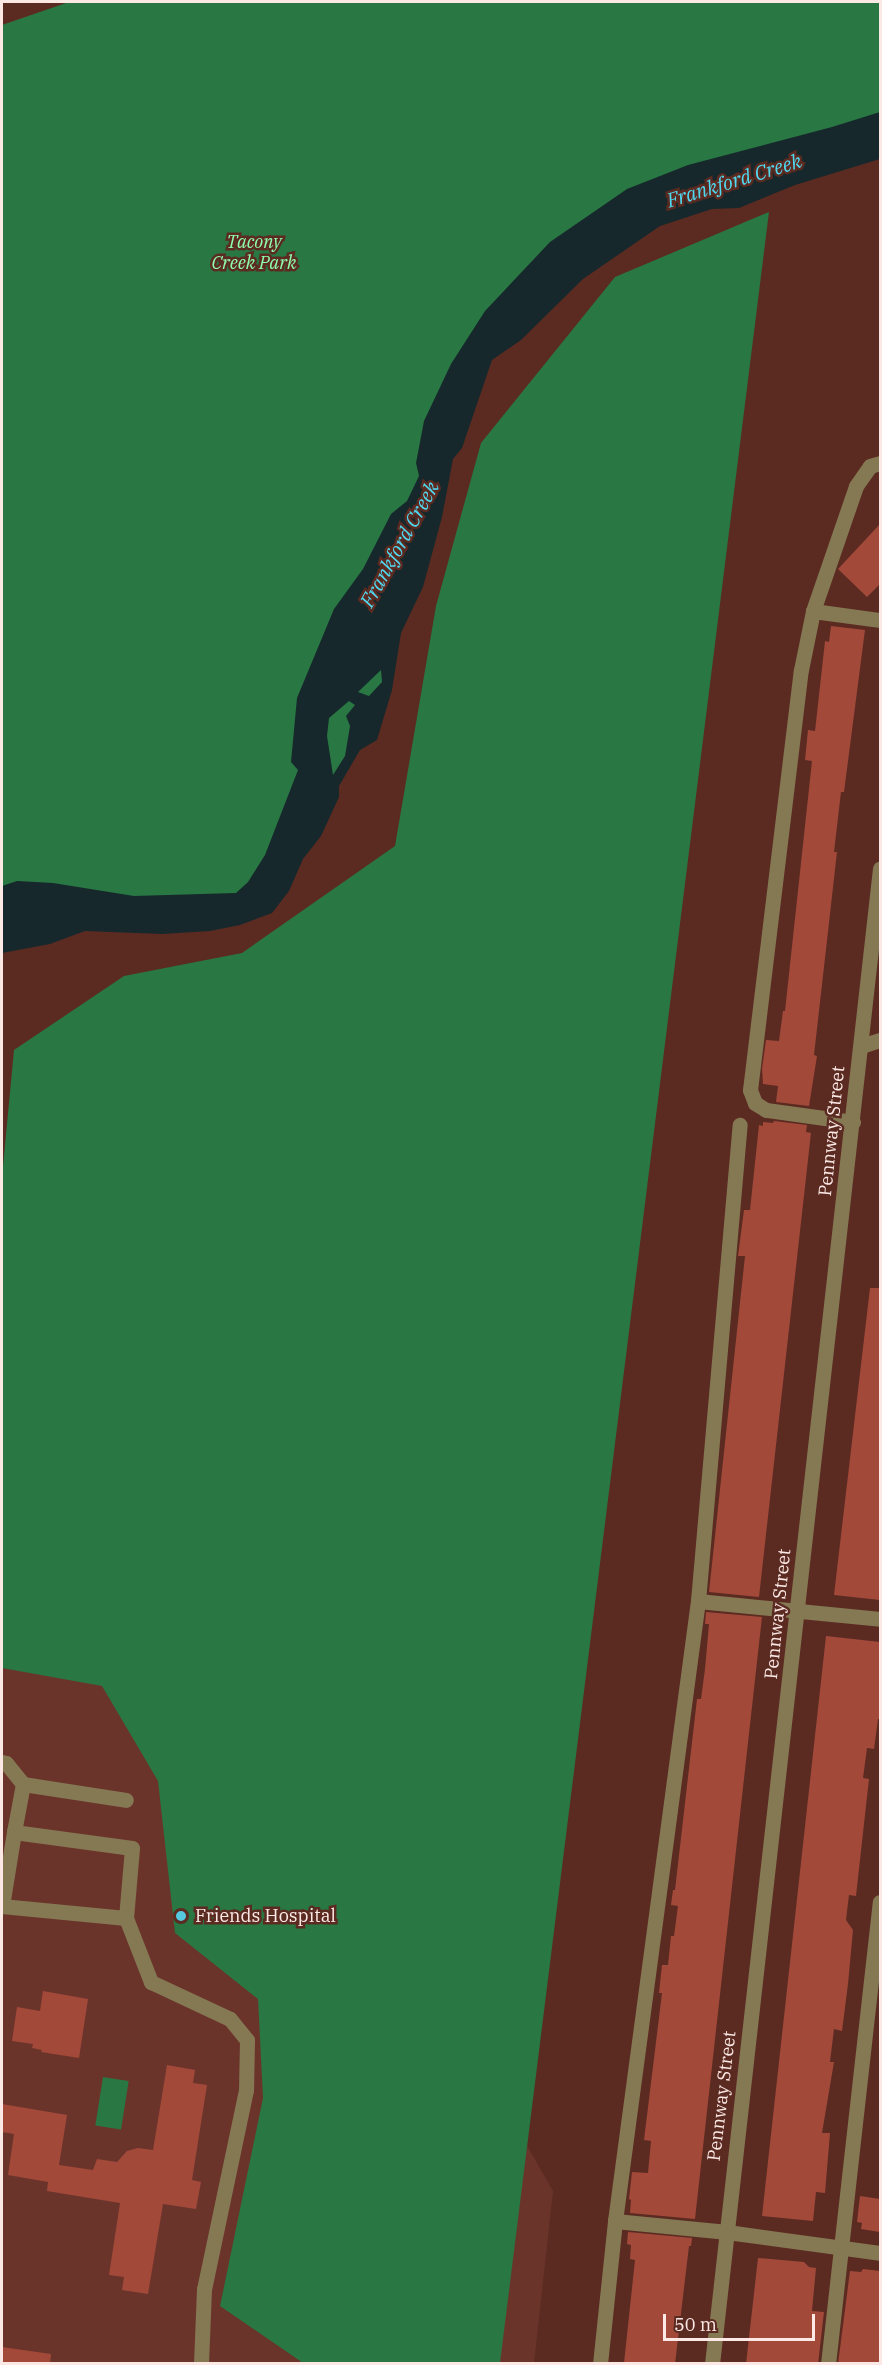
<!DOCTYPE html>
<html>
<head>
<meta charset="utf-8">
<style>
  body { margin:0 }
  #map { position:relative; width:882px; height:2365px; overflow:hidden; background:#5b2b22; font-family:"IBM Plex Serif",serif }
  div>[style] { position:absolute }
  .built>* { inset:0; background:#6b342b }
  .green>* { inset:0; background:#297743; transform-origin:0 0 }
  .water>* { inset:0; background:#16282b }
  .building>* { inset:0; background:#a2493a }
  .minor>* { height:15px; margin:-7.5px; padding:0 7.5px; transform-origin:7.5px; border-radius:7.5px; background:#857954 }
  .dots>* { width:16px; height:16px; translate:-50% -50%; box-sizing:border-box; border:3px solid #5b2b22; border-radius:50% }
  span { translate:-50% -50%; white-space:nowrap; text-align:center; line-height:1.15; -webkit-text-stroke:5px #5b2b22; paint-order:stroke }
  .park-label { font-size:18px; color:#8fffae; font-style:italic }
  .street-label { font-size:18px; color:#fce9e5 }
  .poi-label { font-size:18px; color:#fce9e5 }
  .left { translate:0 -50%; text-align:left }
  .water-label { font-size:20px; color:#50daf2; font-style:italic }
  .frame { position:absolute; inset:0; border:3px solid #fce9e5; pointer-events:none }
  .scale { position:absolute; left:663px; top:2314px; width:152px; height:27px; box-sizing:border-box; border:3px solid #fce9e5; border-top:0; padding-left:8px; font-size:18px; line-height:21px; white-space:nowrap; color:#fce9e5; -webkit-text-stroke:4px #5b2b22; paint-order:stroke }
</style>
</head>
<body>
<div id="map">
  <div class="built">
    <i style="clip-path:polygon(2px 1647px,105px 1676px,466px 2039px,553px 2191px,534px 2363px,2px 2363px)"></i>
  </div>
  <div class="green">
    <i style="clip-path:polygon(69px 2px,880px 2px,880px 131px,672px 188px,497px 325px,390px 637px,381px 698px,262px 907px,2px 930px,2px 25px)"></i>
    <i style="clip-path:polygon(769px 212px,500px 2363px,303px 2363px,220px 2306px,263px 2098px,258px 1999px,175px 1933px,158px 1781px,102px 1686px,2px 1668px,2px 1177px,14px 1050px,124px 976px,242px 953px,395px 846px,436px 606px,481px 443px,615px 277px)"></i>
    <i style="left:103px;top:2077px;width:26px;height:49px;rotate:9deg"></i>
  </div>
  <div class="water">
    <i style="clip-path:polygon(evenodd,880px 112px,880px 159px,795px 185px,739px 208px,712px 209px,660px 226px,583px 279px,521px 340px,492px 360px,462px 448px,453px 459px,442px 517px,423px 587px,401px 633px,392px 690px,377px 740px,360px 750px,339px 786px,339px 797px,321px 836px,303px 859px,289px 891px,272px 913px,240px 925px,210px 931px,162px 934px,85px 931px,50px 944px,2px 953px,2px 886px,17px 881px,53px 883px,134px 896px,236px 893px,248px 882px,265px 855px,298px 770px,291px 762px,297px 698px,334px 609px,363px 569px,391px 514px,407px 501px,419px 476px,416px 463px,424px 421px,451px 364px,485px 311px,550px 242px,627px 189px,688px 165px,832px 127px,880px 112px,381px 670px,382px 682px,369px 696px,358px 692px,381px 670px,880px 112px,349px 701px,355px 705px,346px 716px,350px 726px,345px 756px,333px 775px,327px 736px,329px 718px,349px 701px)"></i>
  </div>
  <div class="building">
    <i style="clip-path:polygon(880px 524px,880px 584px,867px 597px,838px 569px)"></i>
    <i style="clip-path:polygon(831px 626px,865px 630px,844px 792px,841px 792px,834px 852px,837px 852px,814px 1055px,817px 1056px,809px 1106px,776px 1102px,778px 1086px,763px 1084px,762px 1069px,766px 1040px,779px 1041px,783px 1011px,785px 1011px,812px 761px,805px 760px,808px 730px,815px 731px,825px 641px,829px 642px)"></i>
    <i style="clip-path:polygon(774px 1121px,807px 1125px,806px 1132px,811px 1133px,759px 1597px,709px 1592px,745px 1256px,738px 1256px,744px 1210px,750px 1210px,759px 1125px,763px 1126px,763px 1122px,773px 1123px)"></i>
    <i style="clip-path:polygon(870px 1288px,880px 1288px,880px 1600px,834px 1595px)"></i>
    <i style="clip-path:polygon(706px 1612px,762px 1617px,695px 2219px,630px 2213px,631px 2200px,629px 2199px,632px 2172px,648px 2173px,651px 2141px,644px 2140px,662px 1993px,659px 1993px,662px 1965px,668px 1965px,671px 1936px,674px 1936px,678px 1906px,671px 1905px,673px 1890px,675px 1890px,697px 1699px,701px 1699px,705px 1669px,709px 1624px,705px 1624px)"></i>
    <i style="clip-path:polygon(826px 1636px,880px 1642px,880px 1719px,878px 1719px,874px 1749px,867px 1748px,863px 1778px,869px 1779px,856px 1896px,849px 1895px,846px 1920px,853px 1930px,848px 1984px,842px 2031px,834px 2029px,830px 2062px,834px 2062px,822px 2133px,830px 2133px,825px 2193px,816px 2192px,813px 2221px,762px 2216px)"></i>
    <i style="clip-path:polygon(43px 1991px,88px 1999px,79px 2058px,41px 2052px,42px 2050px,32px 2048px,33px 2044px,12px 2041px,17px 2007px,40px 2011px)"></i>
    <i style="clip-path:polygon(167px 2065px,195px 2070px,193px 2083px,207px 2085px,192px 2180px,201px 2182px,196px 2209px,163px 2204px,148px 2294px,122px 2290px,124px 2277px,109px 2275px,120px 2203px,47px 2191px,48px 2182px,8px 2175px,14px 2134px,2px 2132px,2px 2104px,67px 2115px,59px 2165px,93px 2170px,97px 2159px,117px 2162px,127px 2151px,138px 2148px,153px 2150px)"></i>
    <i style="clip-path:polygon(860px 2196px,880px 2199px,880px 2232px,861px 2229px,862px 2223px,857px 2222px)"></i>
    <i style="clip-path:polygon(628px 2232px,692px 2238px,691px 2246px,689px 2246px,675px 2364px,624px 2363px,635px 2260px,630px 2259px,631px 2245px,627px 2244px)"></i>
    <i style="clip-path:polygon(758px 2258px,804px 2262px,809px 2267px,816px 2268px,812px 2311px,824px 2312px,818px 2364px,746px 2364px)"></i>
    <i style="clip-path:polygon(863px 2269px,880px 2271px,880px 2364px,838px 2364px,850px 2271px,861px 2272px)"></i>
    <i style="clip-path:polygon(2px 2347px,51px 2354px,50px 2364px,2px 2364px)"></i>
  </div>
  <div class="minor">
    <i style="left:813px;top:611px;width:68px;rotate:7.7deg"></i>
    <i style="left:861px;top:1046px;width:20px;rotate:-18deg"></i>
    <i style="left:853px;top:1122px;width:88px;rotate:-172.1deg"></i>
    <i style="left:766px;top:1110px;width:13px;rotate:-148deg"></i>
    <i style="left:755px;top:1103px;width:14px;rotate:-111deg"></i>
    <i style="left:750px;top:1090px;width:423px;rotate:-83.1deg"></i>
    <i style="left:801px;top:670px;width:60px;rotate:-78.5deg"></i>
    <i style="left:813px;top:611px;width:132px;rotate:-71deg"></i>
    <i style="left:856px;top:486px;width:24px;rotate:-55deg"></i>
    <i style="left:870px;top:466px;width:10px;rotate:-17deg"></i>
    <i style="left:698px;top:1601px;width:183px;rotate:5.6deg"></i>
    <i style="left:2px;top:1762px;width:4px;rotate:14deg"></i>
    <i style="left:6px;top:1763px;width:27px;rotate:51deg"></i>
    <i style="left:14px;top:1832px;width:49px;rotate:-79.4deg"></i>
    <i style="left:23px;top:1784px;width:104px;rotate:8.8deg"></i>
    <i style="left:126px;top:1918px;width:125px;rotate:-174.5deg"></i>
    <i style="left:2px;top:1906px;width:75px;rotate:-80.8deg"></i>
    <i style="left:14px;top:1832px;width:119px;rotate:7.7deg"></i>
    <i style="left:132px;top:1848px;width:70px;rotate:94.9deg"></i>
    <i style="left:126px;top:1918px;width:69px;rotate:68.7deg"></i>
    <i style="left:151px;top:1982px;width:87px;rotate:25.1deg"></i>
    <i style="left:230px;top:2019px;width:27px;rotate:51deg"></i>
    <i style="left:247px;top:2040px;width:50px;rotate:91.1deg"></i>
    <i style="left:246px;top:2090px;width:203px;rotate:101.9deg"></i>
    <i style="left:204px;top:2289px;width:75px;rotate:92.3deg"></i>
    <i style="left:615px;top:2221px;width:113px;rotate:5.6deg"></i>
    <i style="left:727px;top:2232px;width:154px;rotate:7.8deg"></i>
    <i style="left:600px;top:2364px;width:144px;rotate:-84deg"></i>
    <i style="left:615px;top:2221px;width:626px;rotate:-82.38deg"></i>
    <i style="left:698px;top:1601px;width:478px;rotate:-85deg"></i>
    <i style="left:712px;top:2364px;width:1505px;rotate:-83.59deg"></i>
    <i style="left:828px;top:2364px;width:465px;rotate:-83.6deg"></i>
  </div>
  <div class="dots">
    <i style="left:181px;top:1916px;background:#55cadf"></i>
  </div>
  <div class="park-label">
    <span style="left:254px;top:253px">Tacony<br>Creek Park</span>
  </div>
  <div class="street-label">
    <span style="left:832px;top:1131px;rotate:-84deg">Pennway Street</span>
    <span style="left:778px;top:1614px;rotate:-84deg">Pennway Street</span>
    <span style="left:722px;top:2096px;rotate:-83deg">Pennway Street</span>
  </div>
  <div class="poi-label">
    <span class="left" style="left:195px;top:1916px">Friends Hospital</span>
  </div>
  <div class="water-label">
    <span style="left:734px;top:180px;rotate:-17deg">Frankford Creek</span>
    <span style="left:399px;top:544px;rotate:-61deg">Frankford Creek</span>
  </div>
  <div class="frame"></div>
  <div class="scale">50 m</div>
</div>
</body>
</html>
